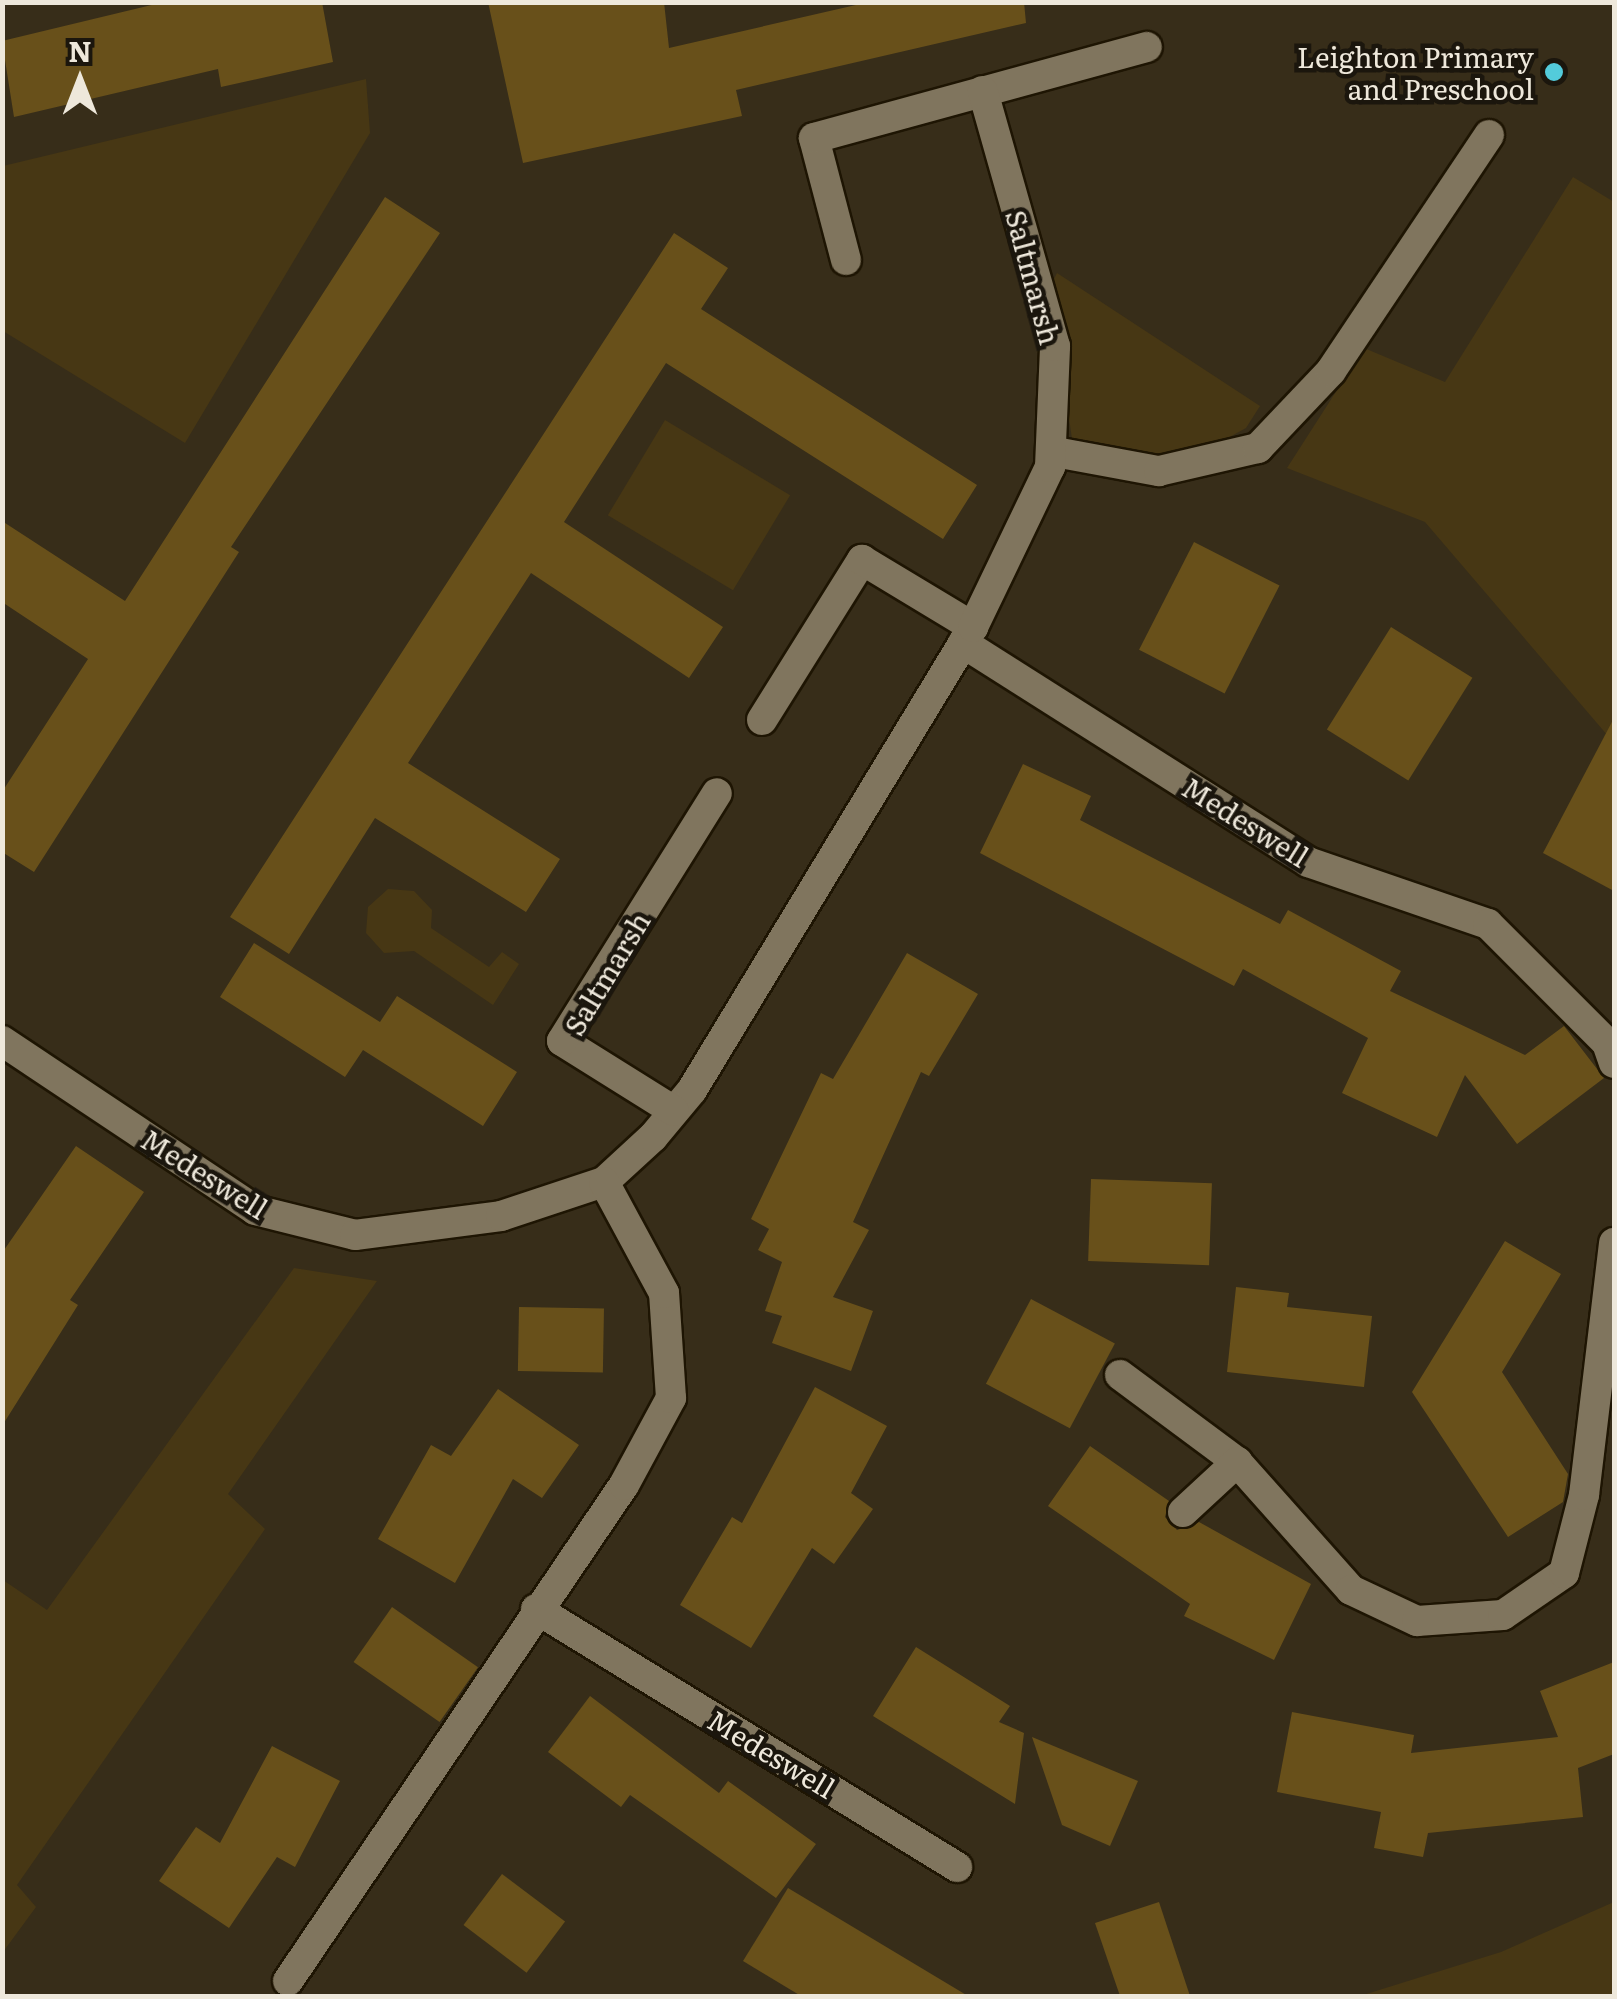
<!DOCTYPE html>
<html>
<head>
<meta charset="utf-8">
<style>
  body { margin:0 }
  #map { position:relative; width:1617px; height:1999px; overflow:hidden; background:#372d19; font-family:Literata,serif }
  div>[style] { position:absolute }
  .green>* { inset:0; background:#473714; transform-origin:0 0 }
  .building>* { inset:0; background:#68501a; transform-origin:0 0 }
  .roads { filter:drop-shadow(2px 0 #1e1503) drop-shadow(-2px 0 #1e1503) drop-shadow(0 2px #1e1503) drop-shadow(0 -2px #1e1503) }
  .lane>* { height:30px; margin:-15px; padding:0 15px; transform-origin:15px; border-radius:15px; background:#80755e }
  .street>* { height:30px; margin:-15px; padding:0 15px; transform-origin:15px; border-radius:15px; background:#80755e }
  .dots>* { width:28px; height:28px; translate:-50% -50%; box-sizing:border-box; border:5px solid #1b160d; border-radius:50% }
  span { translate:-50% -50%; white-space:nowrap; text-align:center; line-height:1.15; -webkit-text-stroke:9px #1b160d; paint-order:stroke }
  .poi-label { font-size:28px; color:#eee8db }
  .right { translate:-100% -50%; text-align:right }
  .street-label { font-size:28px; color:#eee8db }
  .frame { position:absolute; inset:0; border:5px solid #eee8db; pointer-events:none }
  .north { position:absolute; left:30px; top:30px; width:100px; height:100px; -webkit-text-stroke:8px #1b160d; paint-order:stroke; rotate:0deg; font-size:28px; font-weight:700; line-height:40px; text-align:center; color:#eee8db }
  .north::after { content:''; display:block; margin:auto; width:35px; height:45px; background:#eee8db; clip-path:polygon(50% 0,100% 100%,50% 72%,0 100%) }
</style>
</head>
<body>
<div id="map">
  <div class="green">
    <i style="clip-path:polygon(366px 79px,370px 133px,185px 443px,3px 331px,3px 166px)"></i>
    <i style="clip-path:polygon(1573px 177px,1614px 202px,1614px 743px,1425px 522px,1287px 468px,1364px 348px,1445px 382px)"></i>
    <i style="clip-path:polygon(1057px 273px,1260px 406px,1246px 428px,1193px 457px,1172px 459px,1072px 439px,1050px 287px)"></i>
    <i style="left:665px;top:420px;width:146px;height:111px;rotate:31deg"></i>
    <i style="clip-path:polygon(388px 889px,414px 891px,432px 910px,431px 928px,489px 967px,502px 952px,519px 964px,493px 1005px,414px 951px,384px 953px,366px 933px,368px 907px)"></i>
    <i style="clip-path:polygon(294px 1268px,377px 1281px,228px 1494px,265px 1529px,17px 1885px,36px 1907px,3px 1952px,3px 1580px,47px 1610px)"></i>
    <i style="clip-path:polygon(1614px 1902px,1614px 1996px,1360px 1996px,1501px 1952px)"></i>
  </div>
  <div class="building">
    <i style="clip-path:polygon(164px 2px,322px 2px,333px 62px,221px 87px,218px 69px,14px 117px,2px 41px)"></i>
    <i style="clip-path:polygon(488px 2px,664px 2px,669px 48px,869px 2px,1024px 2px,1026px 23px,736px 90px,742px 116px,523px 163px)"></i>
    <i style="clip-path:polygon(385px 197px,440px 233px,231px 547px,239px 552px,34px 872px,2px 852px,2px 792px,88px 659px,2px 602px,2px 521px,125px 601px)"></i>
    <i style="clip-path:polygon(674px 233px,728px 268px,701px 309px,977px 485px,943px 539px,666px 363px,564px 522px,723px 627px,689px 678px,531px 573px,408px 763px,560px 859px,526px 912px,375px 818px,289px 954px,230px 917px)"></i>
    <i style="left:1194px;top:542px;width:96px;height:121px;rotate:27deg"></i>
    <i style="left:1391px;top:627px;width:96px;height:121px;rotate:32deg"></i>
    <i style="clip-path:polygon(1614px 718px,1614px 891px,1543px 853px)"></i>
    <i style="clip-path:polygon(1023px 764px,1091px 796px,1080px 820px,1280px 924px,1288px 910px,1401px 971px,1390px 991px,1525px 1055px,1564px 1026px,1604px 1078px,1517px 1144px,1465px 1075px,1437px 1137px,1342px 1093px,1368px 1038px,1243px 969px,1234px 986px,980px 853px)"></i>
    <i style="clip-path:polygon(254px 943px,380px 1022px,397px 996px,517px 1072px,483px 1126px,363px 1050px,345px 1077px,220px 997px)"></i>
    <i style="clip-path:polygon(907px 953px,978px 994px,929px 1076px,921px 1072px,853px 1222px,869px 1230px,833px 1297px,873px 1311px,851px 1371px,772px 1343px,782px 1316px,765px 1311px,782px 1262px,758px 1250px,769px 1229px,751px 1219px,821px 1073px,833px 1079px)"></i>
    <i style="clip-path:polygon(76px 1146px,144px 1192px,70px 1300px,78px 1305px,2px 1426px,2px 1253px)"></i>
    <i style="left:1091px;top:1179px;width:121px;height:82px;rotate:2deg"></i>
    <i style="clip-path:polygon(1505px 1241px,1561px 1274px,1502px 1372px,1568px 1474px,1563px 1502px,1508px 1537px,1412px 1392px)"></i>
    <i style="clip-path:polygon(1236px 1287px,1289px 1293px,1287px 1307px,1372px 1316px,1364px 1387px,1227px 1372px)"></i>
    <i style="left:1031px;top:1299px;width:95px;height:96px;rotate:28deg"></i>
    <i style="left:519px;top:1307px;width:85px;height:64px;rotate:1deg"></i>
    <i style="clip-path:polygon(815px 1387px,887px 1426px,851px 1493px,873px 1509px,834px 1564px,812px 1548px,751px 1648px,680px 1605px,732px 1517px,742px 1523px)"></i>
    <i style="clip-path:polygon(498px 1389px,579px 1445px,542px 1498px,513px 1479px,455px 1583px,378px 1539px,431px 1445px,451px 1456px)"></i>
    <i style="clip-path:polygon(1090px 1446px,1169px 1501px,1165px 1517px,1177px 1530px,1199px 1522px,1311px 1584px,1274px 1660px,1184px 1616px,1190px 1604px,1048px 1506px)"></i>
    <i style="left:392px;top:1607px;width:105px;height:67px;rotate:35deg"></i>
    <i style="clip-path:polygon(916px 1647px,1010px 1706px,999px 1722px,1024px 1733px,1015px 1804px,873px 1716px)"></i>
    <i style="clip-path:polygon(1614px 1662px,1614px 1754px,1578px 1768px,1583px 1817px,1428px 1833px,1423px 1857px,1374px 1848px,1381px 1812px,1277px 1792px,1292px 1712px,1414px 1735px,1411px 1753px,1558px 1737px,1540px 1691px)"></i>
    <i style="clip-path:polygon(590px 1696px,719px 1793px,728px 1781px,816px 1844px,776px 1898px,630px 1795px,621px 1807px,548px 1752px)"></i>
    <i style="clip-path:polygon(1032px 1737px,1138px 1781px,1110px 1846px,1062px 1825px)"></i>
    <i style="clip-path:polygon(272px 1746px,340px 1781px,295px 1867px,277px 1857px,229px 1928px,159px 1881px,196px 1827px,220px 1843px)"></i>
    <i style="left:502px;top:1874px;width:79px;height:64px;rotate:37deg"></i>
    <i style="clip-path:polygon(788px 1888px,968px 1996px,801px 1996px,743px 1961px)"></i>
    <i style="clip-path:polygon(1159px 1902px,1190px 1996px,1120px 1996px,1095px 1923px)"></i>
  </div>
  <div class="roads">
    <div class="lane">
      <i style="left:846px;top:260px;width:126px;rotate:-104.7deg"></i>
      <i style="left:814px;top:138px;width:345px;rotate:-15.3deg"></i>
      <i style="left:1055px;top:452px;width:106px;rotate:10.4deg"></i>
      <i style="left:1159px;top:471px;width:102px;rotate:-13.1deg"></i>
      <i style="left:1258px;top:448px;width:106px;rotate:-46.5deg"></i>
      <i style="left:1331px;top:371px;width:284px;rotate:-56.2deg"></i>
      <i style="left:762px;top:720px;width:189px;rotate:-58deg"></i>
      <i style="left:862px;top:560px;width:130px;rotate:31.1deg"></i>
    </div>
    <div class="street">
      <i style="left:963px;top:643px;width:409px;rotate:32.4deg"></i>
      <i style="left:1308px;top:862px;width:190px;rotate:19deg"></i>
      <i style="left:1488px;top:924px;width:168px;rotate:45deg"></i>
      <i style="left:1607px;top:1043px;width:21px;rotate:71deg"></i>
      <i style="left:2px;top:1041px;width:304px;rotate:33.7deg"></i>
      <i style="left:255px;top:1210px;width:103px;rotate:14deg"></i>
      <i style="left:355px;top:1235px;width:147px;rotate:-7.4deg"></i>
      <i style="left:501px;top:1216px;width:108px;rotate:-18.3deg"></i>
      <i style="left:604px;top:1182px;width:67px;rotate:-42.6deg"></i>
      <i style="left:653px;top:1137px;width:61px;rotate:-50.3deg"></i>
      <i style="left:692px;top:1090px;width:542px;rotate:-58.75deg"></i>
      <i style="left:973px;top:627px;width:178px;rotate:-64.3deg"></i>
      <i style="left:1050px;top:467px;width:121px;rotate:-87.6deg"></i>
      <i style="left:1055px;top:346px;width:265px;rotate:-105.8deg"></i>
      <i style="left:674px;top:1111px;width:132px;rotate:-148deg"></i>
      <i style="left:562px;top:1041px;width:292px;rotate:-58deg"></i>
      <i style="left:1120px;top:1375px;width:146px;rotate:36.6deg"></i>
      <i style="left:1237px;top:1462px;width:171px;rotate:48.3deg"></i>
      <i style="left:1351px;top:1590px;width:73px;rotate:25.2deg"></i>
      <i style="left:1417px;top:1621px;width:86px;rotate:-4deg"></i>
      <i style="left:1503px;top:1615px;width:74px;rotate:-34.5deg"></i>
      <i style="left:1564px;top:1573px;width:81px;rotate:-75.6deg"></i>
      <i style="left:1584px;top:1495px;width:254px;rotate:-83.2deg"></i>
      <i style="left:1183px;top:1512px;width:74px;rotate:-42.8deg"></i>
      <i style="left:536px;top:1609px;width:494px;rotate:31.5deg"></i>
      <i style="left:288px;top:1981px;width:599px;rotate:-55.89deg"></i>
      <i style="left:624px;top:1485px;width:99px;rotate:-61.6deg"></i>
      <i style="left:671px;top:1398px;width:105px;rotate:-93.8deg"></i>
      <i style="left:664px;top:1293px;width:126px;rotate:-118.4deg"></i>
    </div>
  </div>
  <div class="dots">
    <i style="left:1554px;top:72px;background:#53cbdb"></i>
  </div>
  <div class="poi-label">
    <span class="right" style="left:1534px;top:72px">Leighton Primary<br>and Preschool</span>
  </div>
  <div class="street-label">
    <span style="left:1034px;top:277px;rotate:75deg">Saltmarsh</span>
    <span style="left:1246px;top:821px;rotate:32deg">Medeswell</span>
    <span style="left:606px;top:973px;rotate:-59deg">Saltmarsh</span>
    <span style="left:205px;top:1173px;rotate:32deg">Medeswell</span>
    <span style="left:772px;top:1753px;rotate:31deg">Medeswell</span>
  </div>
  <div class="frame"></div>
  <div class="north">N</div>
</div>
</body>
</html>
